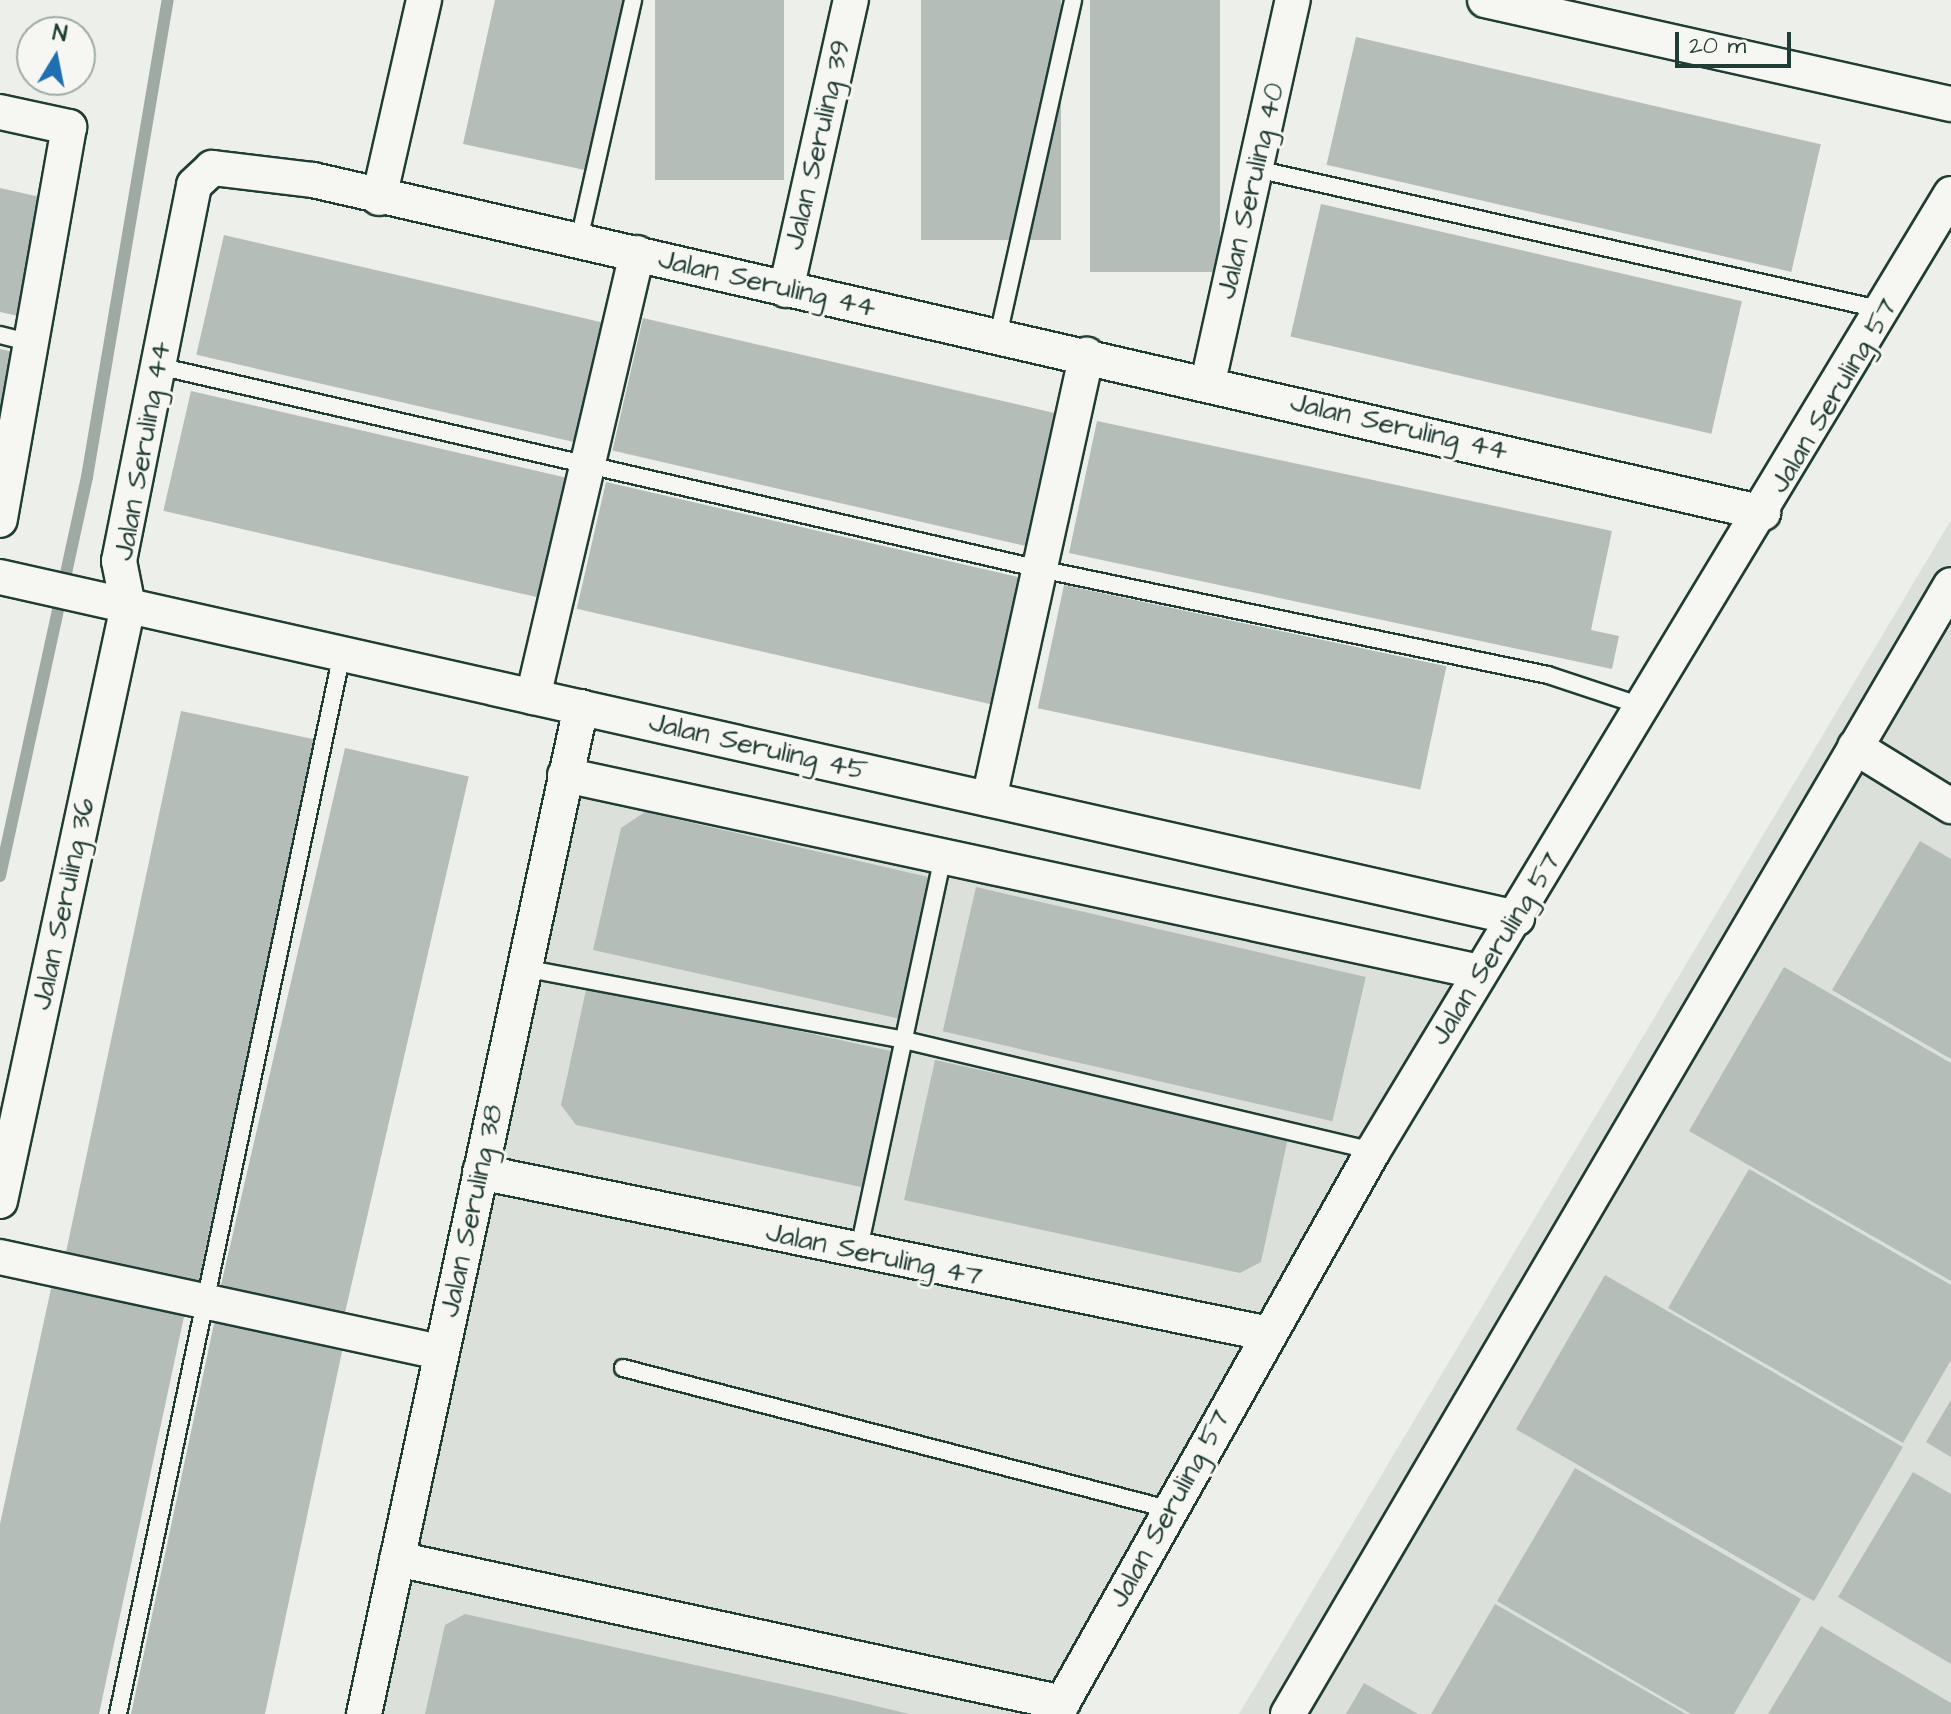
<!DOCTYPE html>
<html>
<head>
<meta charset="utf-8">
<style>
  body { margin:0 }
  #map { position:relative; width:1951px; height:1714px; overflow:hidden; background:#edefea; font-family:"Architects Daughter",sans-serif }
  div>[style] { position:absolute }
  .built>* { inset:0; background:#dce0db }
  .stream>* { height:12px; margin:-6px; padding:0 6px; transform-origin:6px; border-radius:6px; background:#9faaa4 }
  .building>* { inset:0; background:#b4bdb8; transform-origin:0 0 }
  .roads { filter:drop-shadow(2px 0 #1f3d34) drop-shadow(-2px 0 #1f3d34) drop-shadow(0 2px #1f3d34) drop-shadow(0 -2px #1f3d34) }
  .service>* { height:16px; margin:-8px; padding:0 8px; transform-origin:8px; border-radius:8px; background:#f6f6f2 }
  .minor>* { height:34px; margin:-17px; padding:0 17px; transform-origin:17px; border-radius:17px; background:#f6f6f2 }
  span { translate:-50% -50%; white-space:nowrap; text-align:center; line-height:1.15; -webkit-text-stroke:6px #f6f6f2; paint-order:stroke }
  .street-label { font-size:28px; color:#1f3d34 }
  .north { position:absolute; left:16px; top:16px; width:80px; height:80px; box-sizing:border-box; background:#f6f6f2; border:2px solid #a0aca6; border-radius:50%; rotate:10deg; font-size:22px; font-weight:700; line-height:32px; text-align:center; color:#1f3d34 }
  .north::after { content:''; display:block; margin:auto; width:28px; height:36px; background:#1f6fb2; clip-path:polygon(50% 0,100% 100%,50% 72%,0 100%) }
  .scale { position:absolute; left:1675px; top:32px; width:116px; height:36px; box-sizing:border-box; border:4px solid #1f3d34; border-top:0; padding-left:10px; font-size:24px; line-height:28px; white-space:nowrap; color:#1f3d34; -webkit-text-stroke:6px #f6f6f2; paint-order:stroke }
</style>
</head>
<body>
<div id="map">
  <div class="built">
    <i style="clip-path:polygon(1951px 520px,1951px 1714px,1239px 1714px)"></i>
    <i style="clip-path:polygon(576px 792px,1455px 981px,1033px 1714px,382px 1714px)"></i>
  </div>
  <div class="stream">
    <i style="left:0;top:876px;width:408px;rotate:-77.7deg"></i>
    <i style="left:87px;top:477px;width:484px;rotate:-80.4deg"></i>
  </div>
  <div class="building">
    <i style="clip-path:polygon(495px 0,623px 0,585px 170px,463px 144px)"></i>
    <i style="left:655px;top:0;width:129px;height:180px"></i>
    <i style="left:921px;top:0;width:140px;height:240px"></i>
    <i style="left:1090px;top:0;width:130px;height:272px"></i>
    <i style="left:1356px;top:37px;width:477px;height:131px;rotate:13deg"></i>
    <i style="clip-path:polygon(0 188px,49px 199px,23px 317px,0 312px)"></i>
    <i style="left:1321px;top:204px;width:432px;height:136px;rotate:13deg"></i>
    <i style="left:224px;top:235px;width:394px;height:123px;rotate:13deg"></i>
    <i style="left:643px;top:318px;width:432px;height:136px;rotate:13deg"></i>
    <i style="clip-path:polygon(0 349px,14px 352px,1px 408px,0 408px)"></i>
    <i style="left:191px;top:391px;width:391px;height:123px;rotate:13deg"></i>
    <i style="clip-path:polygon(1097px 421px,1612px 531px,1591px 630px,1619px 636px,1612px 669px,1069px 553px)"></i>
    <i style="left:606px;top:482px;width:435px;height:130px;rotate:13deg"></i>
    <i style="left:1064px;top:585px;width:391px;height:126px;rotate:12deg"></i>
    <i style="left:181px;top:711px;width:136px;height:553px;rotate:12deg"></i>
    <i style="left:345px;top:748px;width:127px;height:551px;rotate:13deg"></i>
    <i style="clip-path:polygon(645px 812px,937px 879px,905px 1020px,593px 950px,621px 828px)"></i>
    <i style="clip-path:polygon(1920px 841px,1951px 859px,1951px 1059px,1832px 990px)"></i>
    <i style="left:976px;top:887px;width:400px;height:148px;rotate:13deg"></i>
    <i style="clip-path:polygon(1784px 967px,1951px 1063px,1951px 1281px,1689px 1131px)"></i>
    <i style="clip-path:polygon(587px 985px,900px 1053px,870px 1189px,576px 1125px,561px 1105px)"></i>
    <i style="clip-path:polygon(935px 1060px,1288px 1138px,1261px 1262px,1240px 1273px,904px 1200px)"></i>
    <i style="clip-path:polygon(1749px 1169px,1951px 1285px,1951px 1360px,1903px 1443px,1668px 1308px)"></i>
    <i style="left:1605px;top:1275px;width:344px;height:178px;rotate:30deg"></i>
    <i style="clip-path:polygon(52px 1284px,185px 1312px,99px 1714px,0 1714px,0 1524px)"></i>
    <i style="left:215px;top:1319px;width:131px;height:404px;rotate:12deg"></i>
    <i style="clip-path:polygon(1951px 1400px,1951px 1457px,1926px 1442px)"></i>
    <i style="clip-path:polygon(1575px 1468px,1801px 1599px,1734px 1714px,1691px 1714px,1497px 1601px)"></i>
    <i style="clip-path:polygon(1913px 1472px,1951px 1494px,1951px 1664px,1838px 1597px)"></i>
    <i style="clip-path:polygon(1495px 1604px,1686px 1714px,1431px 1714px)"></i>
    <i style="clip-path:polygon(465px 1614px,835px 1696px,909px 1714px,425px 1714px,445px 1625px)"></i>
    <i style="clip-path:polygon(1821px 1626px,1951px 1703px,1951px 1714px,1768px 1714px)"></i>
    <i style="clip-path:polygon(1364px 1683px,1418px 1714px,1346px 1714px)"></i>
  </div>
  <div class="roads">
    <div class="service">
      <i style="left:1256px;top:169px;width:643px;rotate:12.67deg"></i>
      <i style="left:579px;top:240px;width:246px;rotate:-77.3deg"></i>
      <i style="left:0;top:335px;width:34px;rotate:14deg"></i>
      <i style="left:998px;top:336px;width:344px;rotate:-77.4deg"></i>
      <i style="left:158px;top:366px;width:905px;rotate:12.96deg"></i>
      <i style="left:1040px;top:569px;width:519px;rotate:11.79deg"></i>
      <i style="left:1548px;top:675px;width:102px;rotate:18.3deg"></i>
      <i style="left:524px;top:968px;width:387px;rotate:10.7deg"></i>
      <i style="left:904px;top:1040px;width:482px;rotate:13.3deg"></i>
      <i style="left:858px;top:1253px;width:405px;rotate:-77.9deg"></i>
      <i style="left:623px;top:1368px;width:563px;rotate:14.51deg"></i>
      <i style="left:118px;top:1714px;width:1083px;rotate:-78.07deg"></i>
    </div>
    <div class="minor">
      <i style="left:1485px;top:0;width:477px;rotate:12.6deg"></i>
      <i style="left:0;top:112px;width:71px;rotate:12.3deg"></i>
      <i style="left:69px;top:127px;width:399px;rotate:100deg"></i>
      <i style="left:379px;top:198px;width:203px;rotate:-77.2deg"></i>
      <i style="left:786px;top:290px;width:297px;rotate:-77.4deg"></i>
      <i style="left:1208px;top:382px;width:391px;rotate:-77.5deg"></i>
      <i style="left:0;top:577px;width:1555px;rotate:12.67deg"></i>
      <i style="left:533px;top:697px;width:456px;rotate:-76.8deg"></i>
      <i style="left:1855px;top:747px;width:113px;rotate:31.6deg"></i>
      <i style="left:565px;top:775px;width:936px;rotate:12.15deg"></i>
      <i style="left:989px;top:799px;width:455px;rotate:-77.6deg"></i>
      <i style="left:480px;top:1172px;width:805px;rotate:11.6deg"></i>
      <i style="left:0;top:1201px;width:609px;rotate:-77.86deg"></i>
      <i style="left:128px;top:606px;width:46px;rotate:-101.3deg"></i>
      <i style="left:119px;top:561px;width:383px;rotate:-78.7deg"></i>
      <i style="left:194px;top:185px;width:25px;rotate:-43deg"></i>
      <i style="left:212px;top:168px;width:102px;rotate:6.8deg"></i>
      <i style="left:313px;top:180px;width:1488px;rotate:12.93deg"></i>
      <i style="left:0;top:1257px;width:451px;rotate:12.2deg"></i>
      <i style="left:397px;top:1559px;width:681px;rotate:12.2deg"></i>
      <i style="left:364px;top:1714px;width:1030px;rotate:-77.84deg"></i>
      <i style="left:1056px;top:1714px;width:646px;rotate:-60.62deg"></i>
      <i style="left:1373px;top:1151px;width:1118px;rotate:-58.87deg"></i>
      <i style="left:1288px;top:1714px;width:1309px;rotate:-59.58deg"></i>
    </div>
  </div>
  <div class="street-label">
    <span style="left:818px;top:145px;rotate:-77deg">Jalan Seruling 39</span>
    <span style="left:1251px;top:191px;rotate:-77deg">Jalan Seruling 40</span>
    <span style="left:767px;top:284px;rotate:13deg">Jalan Seruling 44</span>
    <span style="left:1834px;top:396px;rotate:-59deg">Jalan Seruling 57</span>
    <span style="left:1399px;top:427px;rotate:13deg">Jalan Seruling 44</span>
    <span style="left:143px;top:451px;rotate:-80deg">Jalan Seruling 44</span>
    <span style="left:758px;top:747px;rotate:13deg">Jalan Seruling 45</span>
    <span style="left:64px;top:904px;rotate:-78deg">Jalan Seruling 36</span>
    <span style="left:1496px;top:949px;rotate:-58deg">Jalan Seruling 57</span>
    <span style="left:472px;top:1211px;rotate:-78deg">Jalan Seruling 38</span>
    <span style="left:874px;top:1255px;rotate:12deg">Jalan Seruling 47</span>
    <span style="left:1170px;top:1509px;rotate:-61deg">Jalan Seruling 57</span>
  </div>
  <div class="north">N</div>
  <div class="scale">20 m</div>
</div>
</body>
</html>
